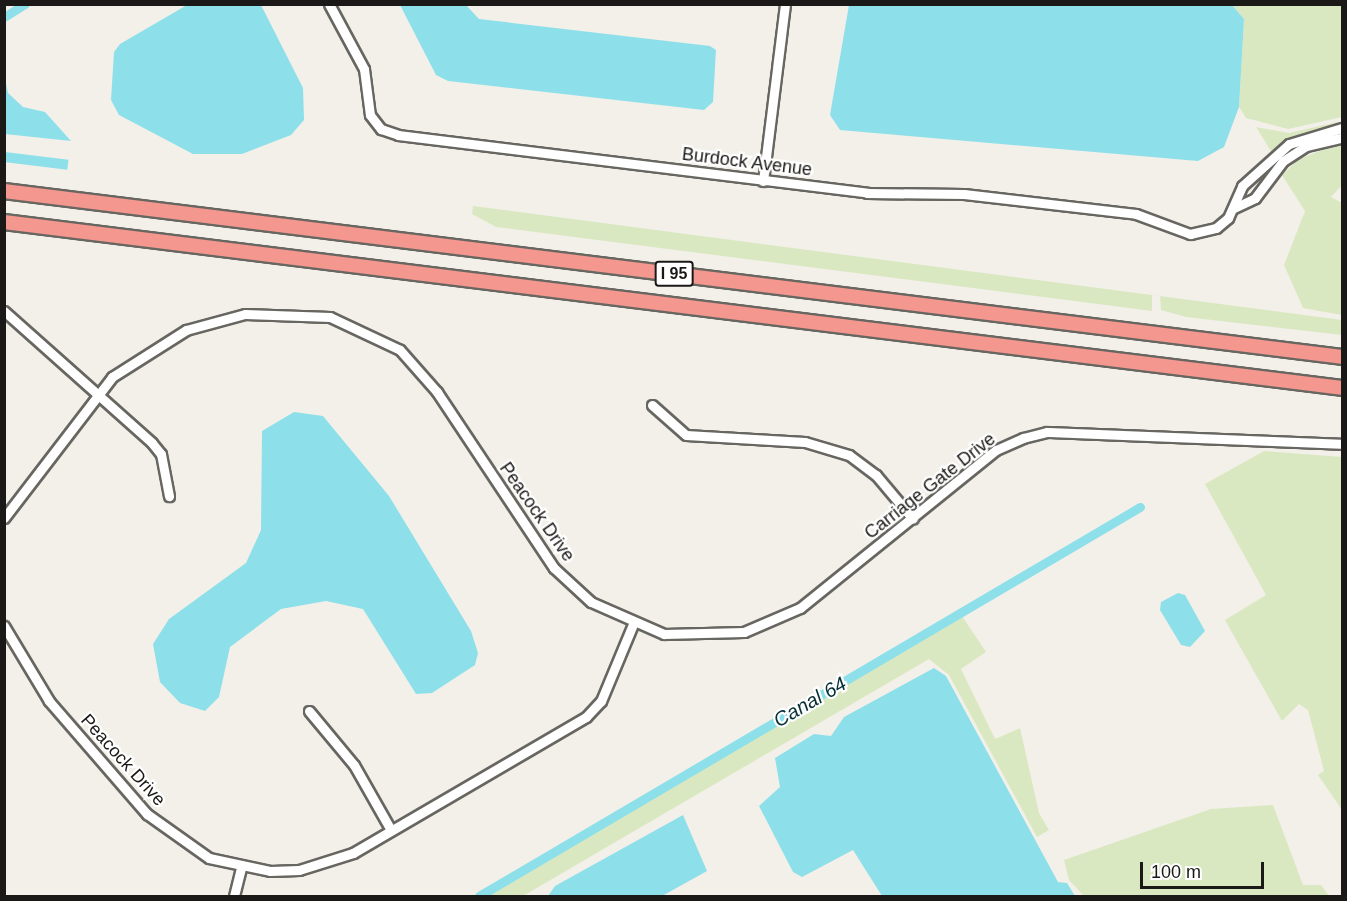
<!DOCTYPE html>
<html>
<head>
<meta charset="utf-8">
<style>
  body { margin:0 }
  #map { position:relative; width:1347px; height:901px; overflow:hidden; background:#f2f0e9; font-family:Arial,sans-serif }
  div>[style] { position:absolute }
  .green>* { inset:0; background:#dae8c1 }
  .water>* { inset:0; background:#8de0ea; transform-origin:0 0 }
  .canal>* { height:9px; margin:-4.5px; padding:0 4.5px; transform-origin:4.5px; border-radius:4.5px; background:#8de0ea }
  .roads { filter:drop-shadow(2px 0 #686661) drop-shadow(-2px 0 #686661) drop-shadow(0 2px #686661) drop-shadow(0 -2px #686661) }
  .minor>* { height:9px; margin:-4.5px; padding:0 4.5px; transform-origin:4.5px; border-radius:4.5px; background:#fff }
  .highway>* { height:14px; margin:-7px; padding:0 7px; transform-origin:7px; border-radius:7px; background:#f4988f }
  span { translate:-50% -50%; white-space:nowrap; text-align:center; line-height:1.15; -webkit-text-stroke:4.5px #fff; paint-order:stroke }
  .shield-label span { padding:2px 4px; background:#fff; border:2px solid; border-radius:4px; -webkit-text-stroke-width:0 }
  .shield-label { font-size:16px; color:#1a1917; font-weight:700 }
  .street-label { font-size:18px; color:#1a1917 }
  .water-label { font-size:20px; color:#063035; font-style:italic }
  .frame { position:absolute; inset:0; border:6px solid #1a1917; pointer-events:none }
  .scale { position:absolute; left:1140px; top:862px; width:124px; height:27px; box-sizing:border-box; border:3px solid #1a1917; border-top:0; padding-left:8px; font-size:18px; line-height:21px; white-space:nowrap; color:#1a1917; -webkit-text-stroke:4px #fff; paint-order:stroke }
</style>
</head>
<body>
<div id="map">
  <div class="green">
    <i style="clip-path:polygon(1232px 5px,1342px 5px,1342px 117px,1288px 129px,1246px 118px,1239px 107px,1244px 19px)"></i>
    <i style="clip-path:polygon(1342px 121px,1342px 142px,1297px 156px,1282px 169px,1256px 127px,1289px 133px)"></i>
    <i style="clip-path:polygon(1338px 144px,1342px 146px,1342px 185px,1331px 197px,1342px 203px,1342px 315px,1303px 308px,1284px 265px,1305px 211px,1282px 175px,1299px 159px)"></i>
    <i style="clip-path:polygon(473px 206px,1342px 320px,1342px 335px,1186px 317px,1161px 310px,1160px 296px,1152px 295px,1152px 311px,496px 227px,472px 214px)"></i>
    <i style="clip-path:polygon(1264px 451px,1342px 457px,1342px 810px,1318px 775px,1324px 771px,1308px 710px,1299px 704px,1282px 721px,1225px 620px,1266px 595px,1205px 484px)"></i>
    <i style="clip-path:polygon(960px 613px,986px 652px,961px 669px,995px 739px,1020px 728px,1039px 813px,1049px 830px,1037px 837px,949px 675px,929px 659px,523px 896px,479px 896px)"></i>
    <i style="clip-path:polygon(1273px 805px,1303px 885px,1321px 885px,1329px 896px,1084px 896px,1069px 880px,1064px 860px,1211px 809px)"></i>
  </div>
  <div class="water">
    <i style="clip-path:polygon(261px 5px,303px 88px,304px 120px,291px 135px,242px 154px,193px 154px,119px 115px,111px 100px,114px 52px,120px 44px,187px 5px)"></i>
    <i style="clip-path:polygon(400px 5px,466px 5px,479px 19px,710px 46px,716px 50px,713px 102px,704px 110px,448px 81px,436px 75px)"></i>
    <i style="clip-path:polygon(1232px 5px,1244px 19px,1239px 107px,1224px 147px,1198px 161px,840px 130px,830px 115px,849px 5px)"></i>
    <i style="clip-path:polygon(4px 74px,8px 93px,23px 107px,45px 112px,71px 141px,5px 134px)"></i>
    <i style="left:5px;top:152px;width:64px;height:10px;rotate:7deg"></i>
    <i style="clip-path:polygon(294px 412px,323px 416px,389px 496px,471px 631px,478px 653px,475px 665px,432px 693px,416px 694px,363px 609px,326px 601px,281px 609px,230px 647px,219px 697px,205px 711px,180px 703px,160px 682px,153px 644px,169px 619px,246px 563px,261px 530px,262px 431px)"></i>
    <i style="clip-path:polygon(1178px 593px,1185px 595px,1205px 631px,1190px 647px,1181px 645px,1160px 610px,1161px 602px)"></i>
    <i style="clip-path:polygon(934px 668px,946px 676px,1058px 882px,1067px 883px,1075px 896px,882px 896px,853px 850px,802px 877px,793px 872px,759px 806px,780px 787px,775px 758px,814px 734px,831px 736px,844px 717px)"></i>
    <i style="clip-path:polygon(683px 815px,707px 871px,662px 896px,548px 896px,555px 886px)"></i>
  </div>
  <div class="canal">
    <i style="left:4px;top:17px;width:25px;rotate:-32deg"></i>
    <i style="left:479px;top:896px;width:767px;rotate:-30.48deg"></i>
  </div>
  <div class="roads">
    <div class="minor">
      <i style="left:329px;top:4px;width:74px;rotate:61.7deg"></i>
      <i style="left:364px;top:69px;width:46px;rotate:82.6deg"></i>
      <i style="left:370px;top:115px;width:18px;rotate:52deg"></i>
      <i style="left:381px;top:129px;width:18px;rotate:19deg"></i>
      <i style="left:398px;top:135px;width:473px;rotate:7deg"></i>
      <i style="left:867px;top:193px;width:97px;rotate:0.6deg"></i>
      <i style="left:964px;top:194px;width:173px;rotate:6.6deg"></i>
      <i style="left:1136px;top:214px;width:58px;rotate:20.3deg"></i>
      <i style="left:1190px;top:234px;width:27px;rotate:-13deg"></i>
      <i style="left:1216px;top:228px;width:16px;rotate:-40deg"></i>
      <i style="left:1228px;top:218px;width:35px;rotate:-66deg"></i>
      <i style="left:1242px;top:186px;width:63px;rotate:-41.8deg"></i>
      <i style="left:1289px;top:144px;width:55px;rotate:-16.8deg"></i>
      <i style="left:763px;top:181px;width:178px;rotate:-82.9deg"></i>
      <i style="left:1234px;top:208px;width:23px;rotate:-25deg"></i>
      <i style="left:1255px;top:198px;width:46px;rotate:-52.9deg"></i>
      <i style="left:1283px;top:161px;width:27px;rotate:-33deg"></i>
      <i style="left:1306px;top:146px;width:37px;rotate:-13deg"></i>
      <i style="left:4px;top:311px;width:198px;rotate:41.7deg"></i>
      <i style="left:152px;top:443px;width:14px;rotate:51deg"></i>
      <i style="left:161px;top:454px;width:43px;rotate:79.2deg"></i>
      <i style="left:652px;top:405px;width:45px;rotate:41.4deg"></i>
      <i style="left:686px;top:435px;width:119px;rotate:3.4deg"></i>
      <i style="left:805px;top:442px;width:46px;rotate:16.5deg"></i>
      <i style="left:849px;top:455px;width:34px;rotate:37deg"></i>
      <i style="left:876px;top:475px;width:57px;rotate:49.9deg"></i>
      <i style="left:4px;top:518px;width:178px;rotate:-52.5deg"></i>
      <i style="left:112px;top:377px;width:88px;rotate:-32.4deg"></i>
      <i style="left:186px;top:330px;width:61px;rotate:-15.2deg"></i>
      <i style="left:245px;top:314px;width:85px;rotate:2deg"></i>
      <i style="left:330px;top:317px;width:77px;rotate:25.2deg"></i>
      <i style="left:400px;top:350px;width:56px;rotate:48.6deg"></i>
      <i style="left:437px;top:392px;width:211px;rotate:56.4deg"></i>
      <i style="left:554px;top:568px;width:50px;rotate:42.6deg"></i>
      <i style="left:591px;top:602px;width:80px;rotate:23.7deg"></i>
      <i style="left:664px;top:634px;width:80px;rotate:-1.4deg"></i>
      <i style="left:744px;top:632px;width:61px;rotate:-23.2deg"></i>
      <i style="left:800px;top:608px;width:252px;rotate:-38.9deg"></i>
      <i style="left:996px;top:450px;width:30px;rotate:-24deg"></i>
      <i style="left:1023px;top:438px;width:25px;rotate:-14deg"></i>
      <i style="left:1047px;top:432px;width:295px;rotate:2.3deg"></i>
      <i style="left:4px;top:626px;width:87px;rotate:59deg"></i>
      <i style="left:49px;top:701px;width:150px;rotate:49.1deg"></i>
      <i style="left:147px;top:814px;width:76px;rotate:35.4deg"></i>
      <i style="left:209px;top:858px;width:62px;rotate:12deg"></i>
      <i style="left:270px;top:871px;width:29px;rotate:-2deg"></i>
      <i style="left:299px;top:870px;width:57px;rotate:-17.5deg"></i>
      <i style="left:353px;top:853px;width:270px;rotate:-30.3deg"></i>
      <i style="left:586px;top:717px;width:22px;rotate:-47deg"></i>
      <i style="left:601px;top:701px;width:83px;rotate:-67.4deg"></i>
      <i style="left:309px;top:711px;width:70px;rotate:50.2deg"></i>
      <i style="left:354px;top:765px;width:75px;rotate:60.4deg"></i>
      <i style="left:234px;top:896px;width:29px;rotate:-76deg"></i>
    </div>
    <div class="highway">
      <i style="left:4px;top:191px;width:1348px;rotate:7.07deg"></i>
      <i style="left:4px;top:222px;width:1348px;rotate:7.07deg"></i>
    </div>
  </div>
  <div class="shield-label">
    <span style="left:674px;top:274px">I 95</span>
  </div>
  <div class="street-label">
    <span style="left:747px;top:162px;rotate:7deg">Burdock Avenue</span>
    <span style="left:930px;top:486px;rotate:-38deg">Carriage Gate Drive</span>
    <span style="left:537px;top:512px;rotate:55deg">Peacock Drive</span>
    <span style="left:123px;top:760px;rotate:48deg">Peacock Drive</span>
  </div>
  <div class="water-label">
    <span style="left:810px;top:702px;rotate:-30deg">Canal 64</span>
  </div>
  <div class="frame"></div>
  <div class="scale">100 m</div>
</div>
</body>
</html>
